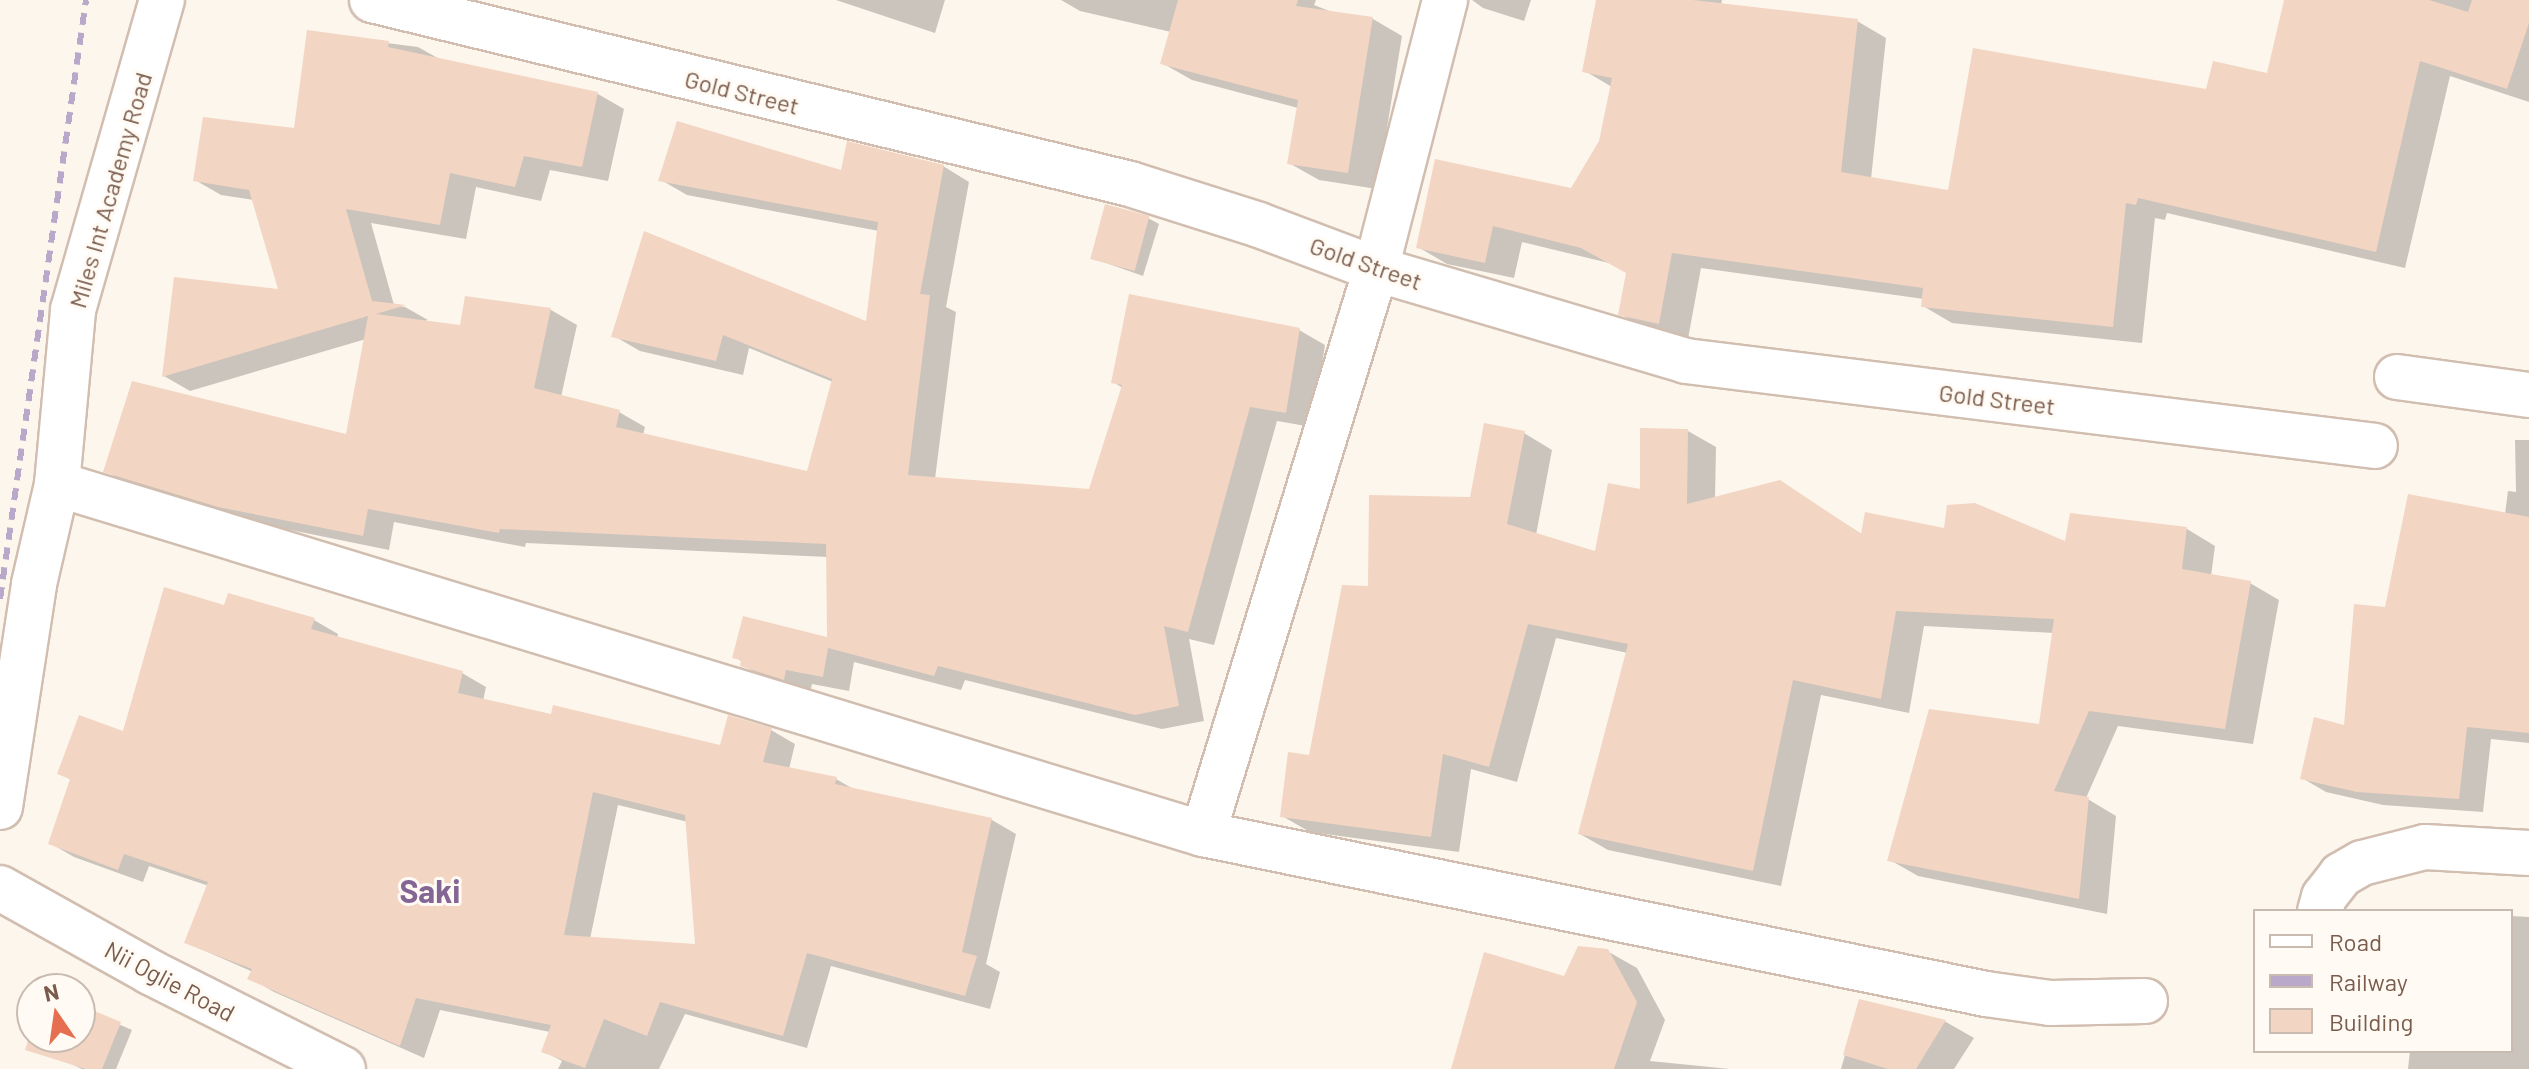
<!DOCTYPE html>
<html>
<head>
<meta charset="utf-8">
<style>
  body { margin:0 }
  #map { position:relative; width:2529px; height:1069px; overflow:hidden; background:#fdf6ec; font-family:Barlow,sans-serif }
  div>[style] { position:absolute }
  .shadow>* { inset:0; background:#0003 }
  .building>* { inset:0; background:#f3d5c3; transform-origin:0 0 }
  .roads { filter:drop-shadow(2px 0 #d1beb0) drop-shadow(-2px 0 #d1beb0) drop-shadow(0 2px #d1beb0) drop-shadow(0 -2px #d1beb0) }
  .minor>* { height:44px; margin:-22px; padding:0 22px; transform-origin:22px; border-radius:22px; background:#fff }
  .tertiary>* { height:44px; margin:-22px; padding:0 22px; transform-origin:22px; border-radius:22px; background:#fff }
  .rail>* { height:6px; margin-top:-3px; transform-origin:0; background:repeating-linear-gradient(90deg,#b9a8c9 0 12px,transparent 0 20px) }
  span { translate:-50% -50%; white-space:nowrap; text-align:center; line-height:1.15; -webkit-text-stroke:6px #fffaf3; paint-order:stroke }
  .street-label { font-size:24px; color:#7a5c4d }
  .district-label { font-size:32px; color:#846695; font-weight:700 }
  .legend { position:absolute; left:2253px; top:909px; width:260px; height:144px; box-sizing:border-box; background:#fffaf3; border:2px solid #cabbb1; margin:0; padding:10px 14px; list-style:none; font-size:24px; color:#7a5c4d }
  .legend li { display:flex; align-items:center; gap:16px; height:40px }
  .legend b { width:40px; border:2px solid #cabbb1 }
  .north { position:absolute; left:16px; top:973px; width:80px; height:80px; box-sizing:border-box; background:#fffaf3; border:2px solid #cabbb1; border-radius:50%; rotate:347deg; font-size:22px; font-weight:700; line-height:32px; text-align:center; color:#7a5c4d }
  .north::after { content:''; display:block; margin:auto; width:28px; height:36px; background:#e76f51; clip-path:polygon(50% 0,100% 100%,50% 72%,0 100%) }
</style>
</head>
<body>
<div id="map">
  <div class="shadow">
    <i style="clip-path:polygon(836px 0,945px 0,935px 33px)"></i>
    <i style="clip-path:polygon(1061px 0,1316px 0,1314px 5px,1337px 14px,1373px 19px,1402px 36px,1377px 189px,1319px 180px,1289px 163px,1298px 108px,1192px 80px,1162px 63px,1171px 32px,1080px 11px)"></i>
    <i style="clip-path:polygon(1472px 0,1531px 0,1524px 21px,1483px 8px)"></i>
    <i style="clip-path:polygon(1598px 0,1722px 0,1721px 5px,1857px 21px,1886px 38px,1871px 179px,1949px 193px,2208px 91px,2268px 75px,2286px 0,2529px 0,2529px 102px,2450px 76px,2405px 268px,2167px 213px,2165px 220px,2155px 218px,2142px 343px,1952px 323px,1923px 306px,1924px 299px,1701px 268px,1688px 339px,1649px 330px,1620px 314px,1628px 272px,1613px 264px,1522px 242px,1514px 278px,1447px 264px,1418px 247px,1572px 191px,1601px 142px,1612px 87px,1585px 71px)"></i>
    <i style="clip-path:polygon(308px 33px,418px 47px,443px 61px,598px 94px,624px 109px,608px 181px,550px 170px,541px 201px,476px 187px,466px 239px,371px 223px,394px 305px,405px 307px,428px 320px,422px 322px,462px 327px,467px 298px,551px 310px,577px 325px,561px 397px,619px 412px,645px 427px,643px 435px,809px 473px,833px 382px,749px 348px,743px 375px,640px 351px,614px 336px,868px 324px,879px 231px,687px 195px,661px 180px,943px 166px,969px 182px,946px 307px,956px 312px,935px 479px,1090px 491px,1123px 388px,1113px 382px,1299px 330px,1325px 345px,1312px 427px,1277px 421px,1214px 645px,1189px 639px,1204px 721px,1162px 729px,965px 680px,961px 690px,854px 662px,849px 691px,812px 684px,810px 693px,768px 680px,742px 665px,743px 662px,734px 657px,829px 640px,828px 557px,526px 543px,525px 547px,394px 522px,389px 550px,247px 521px,132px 486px,106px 471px,348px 436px,366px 339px,190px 391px,164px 376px,281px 292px,254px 200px,221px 195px,195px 180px,295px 130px)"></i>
    <i style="clip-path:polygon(1148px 218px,1159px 224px,1143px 276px,1092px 258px)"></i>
    <i style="clip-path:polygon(1688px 431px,1716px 447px,1715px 499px,1780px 482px,1863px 535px,1946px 531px,2067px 544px,2071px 515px,2187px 529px,2215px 546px,2211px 576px,2250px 583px,2279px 600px,2253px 744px,2118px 726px,2086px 798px,2116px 816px,2107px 914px,1918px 876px,1890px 860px,2041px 726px,2054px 633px,1924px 626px,1909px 713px,1821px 695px,1781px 886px,1608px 850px,1580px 834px,1628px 653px,1556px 638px,1517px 782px,1471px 769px,1459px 852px,1310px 832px,1282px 816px,1310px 757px,1369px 588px,1472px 500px,1524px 433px,1552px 450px,1536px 535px,1596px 554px)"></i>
    <i style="clip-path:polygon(2515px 440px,2529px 440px,2529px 743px,2491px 739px,2483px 812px,2383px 805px,2326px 792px,2302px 778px,2346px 727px,2387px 609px,2505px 514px,2508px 491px,2516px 492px)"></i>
    <i style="clip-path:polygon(evenodd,226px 608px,314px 620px,338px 634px,337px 638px,462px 673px,486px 687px,483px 701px,552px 717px,722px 748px,771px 730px,795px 744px,789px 769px,836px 779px,855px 790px,992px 820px,1016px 834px,986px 964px,1000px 972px,990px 1009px,831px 966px,807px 1048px,685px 1014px,659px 1069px,558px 1069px,562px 1061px,543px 1051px,550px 1032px,440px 1010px,424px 1058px,274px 992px,250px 978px,253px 972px,187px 943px,209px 886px,149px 866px,143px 882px,74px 857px,50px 843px,71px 780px,59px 773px,124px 734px,226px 608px,618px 805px,688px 822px,697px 946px,590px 939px,618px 805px)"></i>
    <i style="clip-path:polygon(2511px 916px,2529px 917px,2529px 1069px,2408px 1069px,2410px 1051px,2511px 1051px)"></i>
    <i style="clip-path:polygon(1607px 951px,1637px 968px,1665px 1020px,1650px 1061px,1730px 1069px,1453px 1069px,1565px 979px)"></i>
    <i style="clip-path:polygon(1860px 1002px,1946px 1022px,1974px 1038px,1954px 1069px,1841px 1069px)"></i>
    <i style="clip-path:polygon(84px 1009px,132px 1030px,116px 1069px,82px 1069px,63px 1060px,72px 1037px,80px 1037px)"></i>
  </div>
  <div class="building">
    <i style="clip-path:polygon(1178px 0,1298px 0,1296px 6px,1373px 17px,1348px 173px,1287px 164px,1298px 100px,1160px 64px)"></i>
    <i style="clip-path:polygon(1596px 0,1693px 0,1858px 19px,1841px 172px,1948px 190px,1973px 48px,2206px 89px,2213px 61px,2267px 73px,2284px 0,2429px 0,2468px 12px,2472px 0,2529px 0,2529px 23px,2507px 89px,2420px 61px,2376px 252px,2138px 198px,2136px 205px,2126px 203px,2113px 327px,1921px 307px,1923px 288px,1672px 253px,1659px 324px,1618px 315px,1626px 273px,1581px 248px,1493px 226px,1485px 263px,1416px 248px,1435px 159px,1571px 188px,1599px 141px,1612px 78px,1582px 72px)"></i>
    <i style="clip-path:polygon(307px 30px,389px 41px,388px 47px,598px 92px,582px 167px,524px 156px,515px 187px,450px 173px,440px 225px,346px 209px,372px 301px,406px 305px,376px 314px,460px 325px,465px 296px,551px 308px,534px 388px,620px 410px,616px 427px,807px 471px,832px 379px,723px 335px,716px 361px,611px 337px,644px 231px,866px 321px,878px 222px,658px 181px,677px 121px,841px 170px,847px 141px,944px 165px,920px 294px,930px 295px,908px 475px,1089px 489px,1122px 385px,1111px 383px,1129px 294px,1300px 328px,1286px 413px,1250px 407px,1188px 632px,1164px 626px,1179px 706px,1135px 715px,938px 666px,934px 676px,828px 648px,823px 677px,786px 670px,784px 680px,740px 666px,741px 660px,732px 658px,743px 616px,827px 637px,826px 544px,500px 529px,499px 533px,368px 509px,363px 536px,218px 507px,103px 472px,132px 381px,346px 434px,368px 316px,162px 377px,174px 277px,278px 289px,249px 190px,193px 181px,203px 117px,294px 128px)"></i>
    <i style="left:1105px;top:204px;width:46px;height:57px;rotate:15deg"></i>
    <i style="clip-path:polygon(1484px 423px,1525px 431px,1507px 524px,1595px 551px,1608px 483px,1640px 489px,1640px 428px,1688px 429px,1687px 504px,1780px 480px,1861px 534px,1865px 512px,1944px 528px,1947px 505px,1975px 503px,2065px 541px,2070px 513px,2187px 527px,2182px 569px,2251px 581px,2225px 729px,2089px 711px,2054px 791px,2089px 797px,2079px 899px,1887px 861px,1929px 709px,2039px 724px,2054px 619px,1896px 611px,1881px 699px,1793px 680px,1753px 871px,1578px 834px,1628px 644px,1528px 624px,1489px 767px,1443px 754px,1431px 837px,1280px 817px,1288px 752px,1309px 755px,1342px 585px,1368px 586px,1369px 495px,1470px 497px)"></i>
    <i style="clip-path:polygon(2408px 494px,2529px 517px,2529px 733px,2467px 727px,2459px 799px,2357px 792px,2300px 779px,2314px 717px,2344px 725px,2354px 604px,2385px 607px)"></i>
    <i style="clip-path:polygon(evenodd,164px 587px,224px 605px,228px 593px,315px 618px,311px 629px,463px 671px,458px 693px,551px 714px,553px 705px,720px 745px,728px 715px,772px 728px,763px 762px,837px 777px,835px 784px,992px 818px,962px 952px,977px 956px,965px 996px,807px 953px,783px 1036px,660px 1002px,647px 1036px,604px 1019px,585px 1068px,541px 1052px,551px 1025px,416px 998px,400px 1046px,247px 979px,252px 969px,184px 943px,208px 882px,124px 854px,118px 870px,48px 844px,70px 779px,57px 774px,79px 715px,123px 731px,164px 587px,593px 792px,685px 815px,695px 944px,564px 935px,593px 792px)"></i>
    <i style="clip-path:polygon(1578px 946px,1608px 949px,1637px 1002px,1614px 1069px,1451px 1069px,1484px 952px,1564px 976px)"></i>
    <i style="clip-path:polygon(1859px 999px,1946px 1020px,1916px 1069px,1888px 1069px,1843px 1055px)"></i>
    <i style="clip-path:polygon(80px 1005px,121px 1022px,102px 1069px,86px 1069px,25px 1050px,32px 1028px,32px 1037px,80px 1037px)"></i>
  </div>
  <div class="roads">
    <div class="minor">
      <i style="left:372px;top:0;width:780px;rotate:13.64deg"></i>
      <i style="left:1130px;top:184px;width:135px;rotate:17.6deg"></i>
      <i style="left:1259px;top:225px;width:125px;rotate:20.6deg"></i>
      <i style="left:1376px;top:269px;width:323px;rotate:16.5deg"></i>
      <i style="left:1686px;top:361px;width:694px;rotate:7.03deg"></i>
      <i style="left:2397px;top:377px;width:133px;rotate:7.8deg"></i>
      <i style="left:57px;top:484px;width:1198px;rotate:16.98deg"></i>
      <i style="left:1203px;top:834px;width:591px;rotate:-72.98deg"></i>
      <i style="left:1376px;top:269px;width:278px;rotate:-75.6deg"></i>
      <i style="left:0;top:807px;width:226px;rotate:-81.3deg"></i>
      <i style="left:34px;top:584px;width:103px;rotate:-77deg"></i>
      <i style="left:57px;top:484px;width:175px;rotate:-84.7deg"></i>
      <i style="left:73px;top:310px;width:323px;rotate:-74deg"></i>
      <i style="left:1203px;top:834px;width:799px;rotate:11.55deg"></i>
      <i style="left:1986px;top:994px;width:65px;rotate:8deg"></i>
      <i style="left:2050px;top:1003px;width:95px;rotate:-1.2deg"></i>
      <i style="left:2320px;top:911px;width:15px;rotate:-74deg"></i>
      <i style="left:2324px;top:897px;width:28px;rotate:-52deg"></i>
      <i style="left:2341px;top:875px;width:24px;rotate:-30deg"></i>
      <i style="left:2362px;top:863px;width:65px;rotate:-14.3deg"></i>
      <i style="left:2425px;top:847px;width:104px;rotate:3.3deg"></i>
    </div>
    <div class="tertiary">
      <i style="left:0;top:888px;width:172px;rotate:29.2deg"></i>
      <i style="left:150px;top:972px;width:216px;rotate:26.7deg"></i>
    </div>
  </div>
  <div class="rail">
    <i style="left:0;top:599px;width:605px;rotate:-81.83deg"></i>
  </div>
  <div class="street-label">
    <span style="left:742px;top:92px;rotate:14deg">Gold Street</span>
    <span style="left:110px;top:190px;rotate:-74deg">Miles Int Academy Road</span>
    <span style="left:1366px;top:263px;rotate:19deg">Gold Street</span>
    <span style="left:1997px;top:399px;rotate:7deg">Gold Street</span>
    <span style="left:170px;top:981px;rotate:28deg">Nii Oglie Road</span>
  </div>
  <div class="district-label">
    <span style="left:430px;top:890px">Saki</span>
  </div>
  <ul class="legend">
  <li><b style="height:10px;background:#fff"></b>Road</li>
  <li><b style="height:10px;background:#b9a8c9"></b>Railway</li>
  <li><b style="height:22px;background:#f3d5c3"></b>Building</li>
  </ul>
  <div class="north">N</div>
</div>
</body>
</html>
